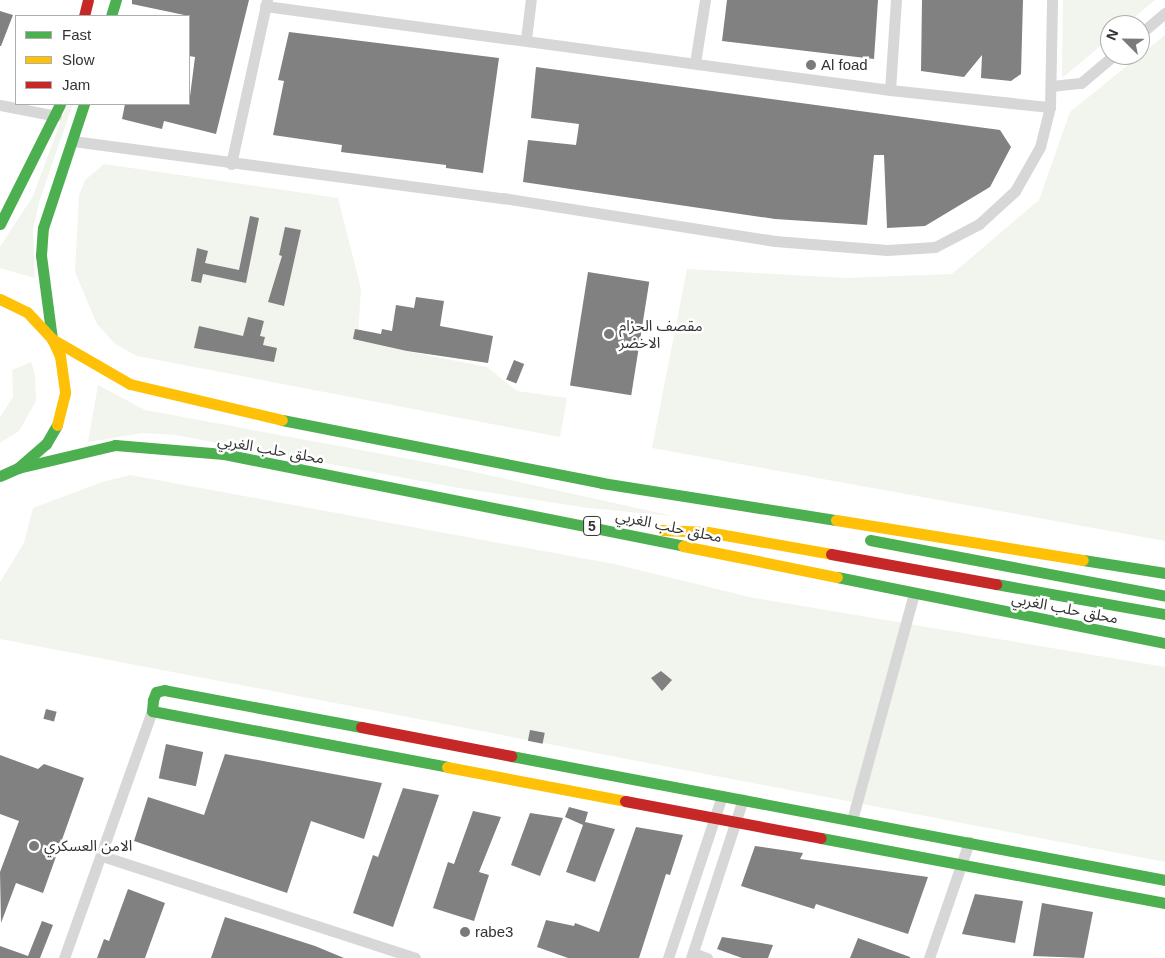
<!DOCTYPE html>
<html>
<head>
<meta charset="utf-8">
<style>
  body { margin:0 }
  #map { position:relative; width:1165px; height:958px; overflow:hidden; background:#fff; font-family:Arial,"Noto Sans Arabic",sans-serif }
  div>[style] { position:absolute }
  .green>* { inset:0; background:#f1f5ed }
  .building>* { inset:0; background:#818181; transform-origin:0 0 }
  .street>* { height:11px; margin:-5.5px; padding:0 5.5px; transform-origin:5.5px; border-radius:5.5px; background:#d7d7d7 }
  .fast>* { height:11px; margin:-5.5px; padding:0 5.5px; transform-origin:5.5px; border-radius:5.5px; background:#4caf50 }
  .slow>* { height:11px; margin:-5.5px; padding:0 5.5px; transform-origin:5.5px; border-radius:5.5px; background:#ffc107 }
  .jam>* { height:11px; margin:-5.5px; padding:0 5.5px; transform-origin:5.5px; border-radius:5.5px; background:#c62828 }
  .dots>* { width:14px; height:14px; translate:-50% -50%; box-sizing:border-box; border:2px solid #fff; border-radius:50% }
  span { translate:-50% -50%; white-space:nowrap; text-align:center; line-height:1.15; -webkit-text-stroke:5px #fff; paint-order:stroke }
  .shield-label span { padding:1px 4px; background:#fff; border:1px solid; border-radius:4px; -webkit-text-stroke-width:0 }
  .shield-label { font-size:14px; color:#333; font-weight:700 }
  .poi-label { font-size:15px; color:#333 }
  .left { translate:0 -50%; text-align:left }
  .street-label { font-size:15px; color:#333 }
  .legend { position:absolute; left:15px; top:15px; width:175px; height:90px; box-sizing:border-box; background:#fff; border:1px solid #adadad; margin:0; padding:6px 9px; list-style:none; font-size:15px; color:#333 }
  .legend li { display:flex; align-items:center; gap:10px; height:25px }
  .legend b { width:25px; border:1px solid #adadad }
  .north { position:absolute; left:1100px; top:15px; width:50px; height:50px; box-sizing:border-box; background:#fff; border:1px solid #adadad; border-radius:50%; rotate:293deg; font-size:14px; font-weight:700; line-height:20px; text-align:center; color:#333 }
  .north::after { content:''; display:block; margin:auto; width:18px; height:22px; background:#7a7a7a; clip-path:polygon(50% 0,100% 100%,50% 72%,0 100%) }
</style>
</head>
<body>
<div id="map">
  <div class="green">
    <i style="clip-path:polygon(1063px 0,1155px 0,1125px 25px,1110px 25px,1110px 38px,1062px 78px)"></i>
    <i style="clip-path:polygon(1165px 35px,1165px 541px,652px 448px,687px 269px,844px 278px,952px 274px,1039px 200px,1070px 112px)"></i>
    <i style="clip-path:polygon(67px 104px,73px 104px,40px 199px,33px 229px,35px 278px,0 268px,0 247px,33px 196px)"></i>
    <i style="clip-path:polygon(104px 164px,338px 198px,361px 289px,358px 335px,405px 344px,406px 351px,487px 367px,517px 391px,567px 398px,560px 437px,137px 356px,115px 344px,97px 324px,75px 272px,79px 195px,85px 180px)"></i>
    <i style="clip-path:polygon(31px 362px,35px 374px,36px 401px,19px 431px,0 443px,0 417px,13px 397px,12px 370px)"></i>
    <i style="clip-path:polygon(98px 385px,145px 410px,452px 467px,673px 516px,588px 508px,453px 487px,175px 435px,143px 433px,88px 442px)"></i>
    <i style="clip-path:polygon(130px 475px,614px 564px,754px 598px,1165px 667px,1165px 862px,0 639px,0 582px,24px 543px,33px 508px,102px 482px)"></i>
  </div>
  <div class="building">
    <i style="clip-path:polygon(132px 0,249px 0,216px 134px,164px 121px,162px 129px,122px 119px,125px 104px,189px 104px,195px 57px,189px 56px,189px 16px,132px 4px)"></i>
    <i style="clip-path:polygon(727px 0,878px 0,874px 59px,722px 41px)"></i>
    <i style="clip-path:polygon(922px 0,1023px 0,1021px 74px,1011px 81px,981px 78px,982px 55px,964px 77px,921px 71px)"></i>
    <i style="clip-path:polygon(0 11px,13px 15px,1px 46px,0 46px)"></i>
    <i style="clip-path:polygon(289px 32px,499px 58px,483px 173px,446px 168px,446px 165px,341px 152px,342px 145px,273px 135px,284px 81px,278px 80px)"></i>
    <i style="clip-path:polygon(536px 67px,1000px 130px,1011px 147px,990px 187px,925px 226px,887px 228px,884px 155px,874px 155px,867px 225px,775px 219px,523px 182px,528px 140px,576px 145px,579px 124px,531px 118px)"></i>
    <i style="clip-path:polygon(250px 216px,259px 218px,246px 283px,203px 274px,201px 283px,191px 281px,197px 248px,208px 251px,205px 263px,239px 270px)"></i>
    <i style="clip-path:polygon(285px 227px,301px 230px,284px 306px,268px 302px,282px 256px,279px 255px)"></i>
    <i style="left:588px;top:272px;width:62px;height:115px;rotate:9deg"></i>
    <i style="clip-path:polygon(416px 297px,444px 301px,440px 326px,493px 336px,488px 363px,407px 351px,353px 339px,355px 329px,381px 334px,382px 329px,392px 331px,396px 305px,414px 308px)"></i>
    <i style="clip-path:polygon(248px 317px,264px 321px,260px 336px,265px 337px,263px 345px,277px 348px,274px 362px,194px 348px,199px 326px,243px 336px)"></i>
    <i style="left:514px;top:360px;width:11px;height:21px;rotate:22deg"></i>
    <i style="clip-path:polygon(661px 671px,672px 680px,662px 691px,651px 678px)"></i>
    <i style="left:46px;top:709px;width:11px;height:10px;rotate:15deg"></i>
    <i style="left:530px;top:730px;width:15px;height:11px;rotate:11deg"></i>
    <i style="left:166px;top:744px;width:38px;height:35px;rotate:12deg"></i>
    <i style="clip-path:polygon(225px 754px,382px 783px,364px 839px,311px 821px,287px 893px,134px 841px,148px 797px,204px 815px)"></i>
    <i style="clip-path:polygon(0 755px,38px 769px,44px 764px,84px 778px,43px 893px,16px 883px,1px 923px,0 872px,19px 821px,0 814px)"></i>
    <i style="clip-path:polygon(403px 788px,439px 795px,393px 927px,353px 913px,373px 855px,378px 857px)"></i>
    <i style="clip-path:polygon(569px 807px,588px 812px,585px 822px,615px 829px,595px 882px,566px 872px,583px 825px,565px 817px)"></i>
    <i style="clip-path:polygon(473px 811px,501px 817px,479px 872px,489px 875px,474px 921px,433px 908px,448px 862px,454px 864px)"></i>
    <i style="clip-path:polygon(530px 813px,563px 818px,540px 876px,511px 865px)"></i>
    <i style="clip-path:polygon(636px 827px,683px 835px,670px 875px,666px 874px,639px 958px,568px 958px,537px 947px,546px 920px,574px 926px,575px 923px,599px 932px)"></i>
    <i style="clip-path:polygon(755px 846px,803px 853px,800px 859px,928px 877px,908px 934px,816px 904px,814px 909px,741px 886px)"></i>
    <i style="clip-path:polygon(128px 889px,165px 903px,145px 958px,97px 958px,104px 939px,109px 941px)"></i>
    <i style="clip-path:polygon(975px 894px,1023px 901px,1015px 943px,962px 934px)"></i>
    <i style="clip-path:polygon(1042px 903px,1093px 912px,1084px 958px,1033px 956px)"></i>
    <i style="clip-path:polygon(225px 917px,315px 946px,344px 958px,211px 958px)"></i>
    <i style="clip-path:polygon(42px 921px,53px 925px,40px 958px,0 958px,0 946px,28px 956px)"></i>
    <i style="clip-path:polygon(722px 937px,773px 945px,768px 958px,742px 958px,717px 949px)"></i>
    <i style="clip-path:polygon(858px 938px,910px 957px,910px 958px,850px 958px)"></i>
  </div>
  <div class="street">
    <i style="left:265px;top:6px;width:631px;rotate:7.65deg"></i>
    <i style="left:890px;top:90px;width:161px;rotate:6.1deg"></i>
    <i style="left:1140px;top:34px;width:33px;rotate:-40deg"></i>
    <i style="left:526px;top:39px;width:39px;rotate:-83deg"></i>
    <i style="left:695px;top:63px;width:64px;rotate:-81deg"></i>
    <i style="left:1051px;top:86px;width:30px;rotate:-6deg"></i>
    <i style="left:1081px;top:83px;width:43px;rotate:-40.3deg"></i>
    <i style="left:890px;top:90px;width:90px;rotate:-86.2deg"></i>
    <i style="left:0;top:105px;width:57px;rotate:11.1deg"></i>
    <i style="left:73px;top:141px;width:434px;rotate:7.6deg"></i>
    <i style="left:503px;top:198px;width:275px;rotate:9deg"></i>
    <i style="left:775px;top:241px;width:112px;rotate:4.6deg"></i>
    <i style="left:887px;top:250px;width:48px;rotate:-3.6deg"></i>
    <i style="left:935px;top:247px;width:50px;rotate:-27.6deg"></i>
    <i style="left:979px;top:224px;width:49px;rotate:-42.5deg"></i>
    <i style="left:1015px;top:191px;width:51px;rotate:-60.4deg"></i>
    <i style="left:1040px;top:147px;width:41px;rotate:-76deg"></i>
    <i style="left:1050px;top:107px;width:107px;rotate:-88.9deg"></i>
    <i style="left:231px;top:164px;width:168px;rotate:-77.6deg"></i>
    <i style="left:852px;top:820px;width:234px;rotate:-74.7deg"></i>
    <i style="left:102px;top:856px;width:329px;rotate:18deg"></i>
    <i style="left:693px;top:953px;width:15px;rotate:20deg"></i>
    <i style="left:64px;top:958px;width:262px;rotate:-70.4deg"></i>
    <i style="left:668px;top:958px;width:171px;rotate:-71.6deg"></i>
    <i style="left:691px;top:958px;width:167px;rotate:-71.9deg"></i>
    <i style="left:929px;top:958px;width:123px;rotate:-71deg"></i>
  </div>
  <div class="fast">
    <i style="left:111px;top:16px;width:17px;rotate:-73deg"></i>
    <i style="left:0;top:224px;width:134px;rotate:-63.4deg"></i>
    <i style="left:52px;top:339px;width:85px;rotate:-97.5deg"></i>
    <i style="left:41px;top:255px;width:27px;rotate:-86deg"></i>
    <i style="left:43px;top:228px;width:131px;rotate:-71.7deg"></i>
    <i style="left:282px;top:420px;width:326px;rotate:11.1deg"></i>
    <i style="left:602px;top:483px;width:237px;rotate:9deg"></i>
    <i style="left:18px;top:468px;width:100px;rotate:-13.3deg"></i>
    <i style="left:115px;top:445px;width:109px;rotate:4.7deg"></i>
    <i style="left:224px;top:454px;width:468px;rotate:11.3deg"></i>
    <i style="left:0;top:476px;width:20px;rotate:-24deg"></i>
    <i style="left:18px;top:468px;width:37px;rotate:-41deg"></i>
    <i style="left:46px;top:444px;width:22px;rotate:-60deg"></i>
    <i style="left:870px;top:540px;width:300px;rotate:10.7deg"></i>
    <i style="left:1083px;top:560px;width:83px;rotate:9deg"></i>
    <i style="left:837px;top:577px;width:335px;rotate:11.4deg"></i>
    <i style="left:996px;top:584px;width:172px;rotate:10.1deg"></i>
    <i style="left:361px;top:727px;width:200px;rotate:-169.4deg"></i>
    <i style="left:164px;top:690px;width:8px;rotate:166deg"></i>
    <i style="left:156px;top:692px;width:9px;rotate:111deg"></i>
    <i style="left:153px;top:700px;width:11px;rotate:95deg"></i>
    <i style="left:152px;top:711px;width:300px;rotate:10.7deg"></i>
    <i style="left:511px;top:756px;width:666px;rotate:10.74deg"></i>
    <i style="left:821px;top:838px;width:350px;rotate:10.7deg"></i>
  </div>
  <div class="slow">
    <i style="left:0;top:299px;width:30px;rotate:26deg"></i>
    <i style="left:27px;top:312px;width:37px;rotate:47deg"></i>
    <i style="left:52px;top:339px;width:19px;rotate:65deg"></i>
    <i style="left:60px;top:356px;width:37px;rotate:82deg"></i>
    <i style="left:65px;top:393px;width:33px;rotate:104deg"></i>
    <i style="left:52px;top:339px;width:90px;rotate:30deg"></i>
    <i style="left:130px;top:384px;width:156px;rotate:13.3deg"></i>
    <i style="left:836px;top:520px;width:250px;rotate:9.2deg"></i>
    <i style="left:662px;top:530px;width:46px;rotate:2.5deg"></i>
    <i style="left:708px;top:532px;width:125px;rotate:10.1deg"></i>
    <i style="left:683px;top:546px;width:157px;rotate:11.4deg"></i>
    <i style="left:447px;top:767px;width:181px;rotate:10.8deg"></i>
  </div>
  <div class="jam">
    <i style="left:84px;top:16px;width:16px;rotate:-76deg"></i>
    <i style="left:831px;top:554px;width:168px;rotate:10.3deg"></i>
    <i style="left:361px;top:727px;width:153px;rotate:10.9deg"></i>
    <i style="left:625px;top:801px;width:199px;rotate:10.7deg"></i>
  </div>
  <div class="dots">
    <i style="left:811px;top:65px;background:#7a7a7a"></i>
    <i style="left:609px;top:334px;background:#7a7a7a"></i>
    <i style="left:34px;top:846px;background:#7a7a7a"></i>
    <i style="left:465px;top:932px;background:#7a7a7a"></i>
  </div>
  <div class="shield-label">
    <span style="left:592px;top:526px">5</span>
  </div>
  <div class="poi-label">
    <span class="left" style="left:821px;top:65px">Al foad</span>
    <span class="left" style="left:619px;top:334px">مقصف الحزام<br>الاخضر</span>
    <span class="left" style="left:44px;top:846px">الامن العسكري</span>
    <span class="left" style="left:475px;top:932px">rabe3</span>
  </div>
  <div class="street-label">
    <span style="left:271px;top:449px;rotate:10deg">محلق حلب الغربي</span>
    <span style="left:669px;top:526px;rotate:12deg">محلق حلب الغربي</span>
    <span style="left:1065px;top:608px;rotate:11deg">محلق حلب الغربي</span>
  </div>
  <ul class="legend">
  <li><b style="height:6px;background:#4caf50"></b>Fast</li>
  <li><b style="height:6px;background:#ffc107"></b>Slow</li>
  <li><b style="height:6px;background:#c62828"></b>Jam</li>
  </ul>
  <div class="north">N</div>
</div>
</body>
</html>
